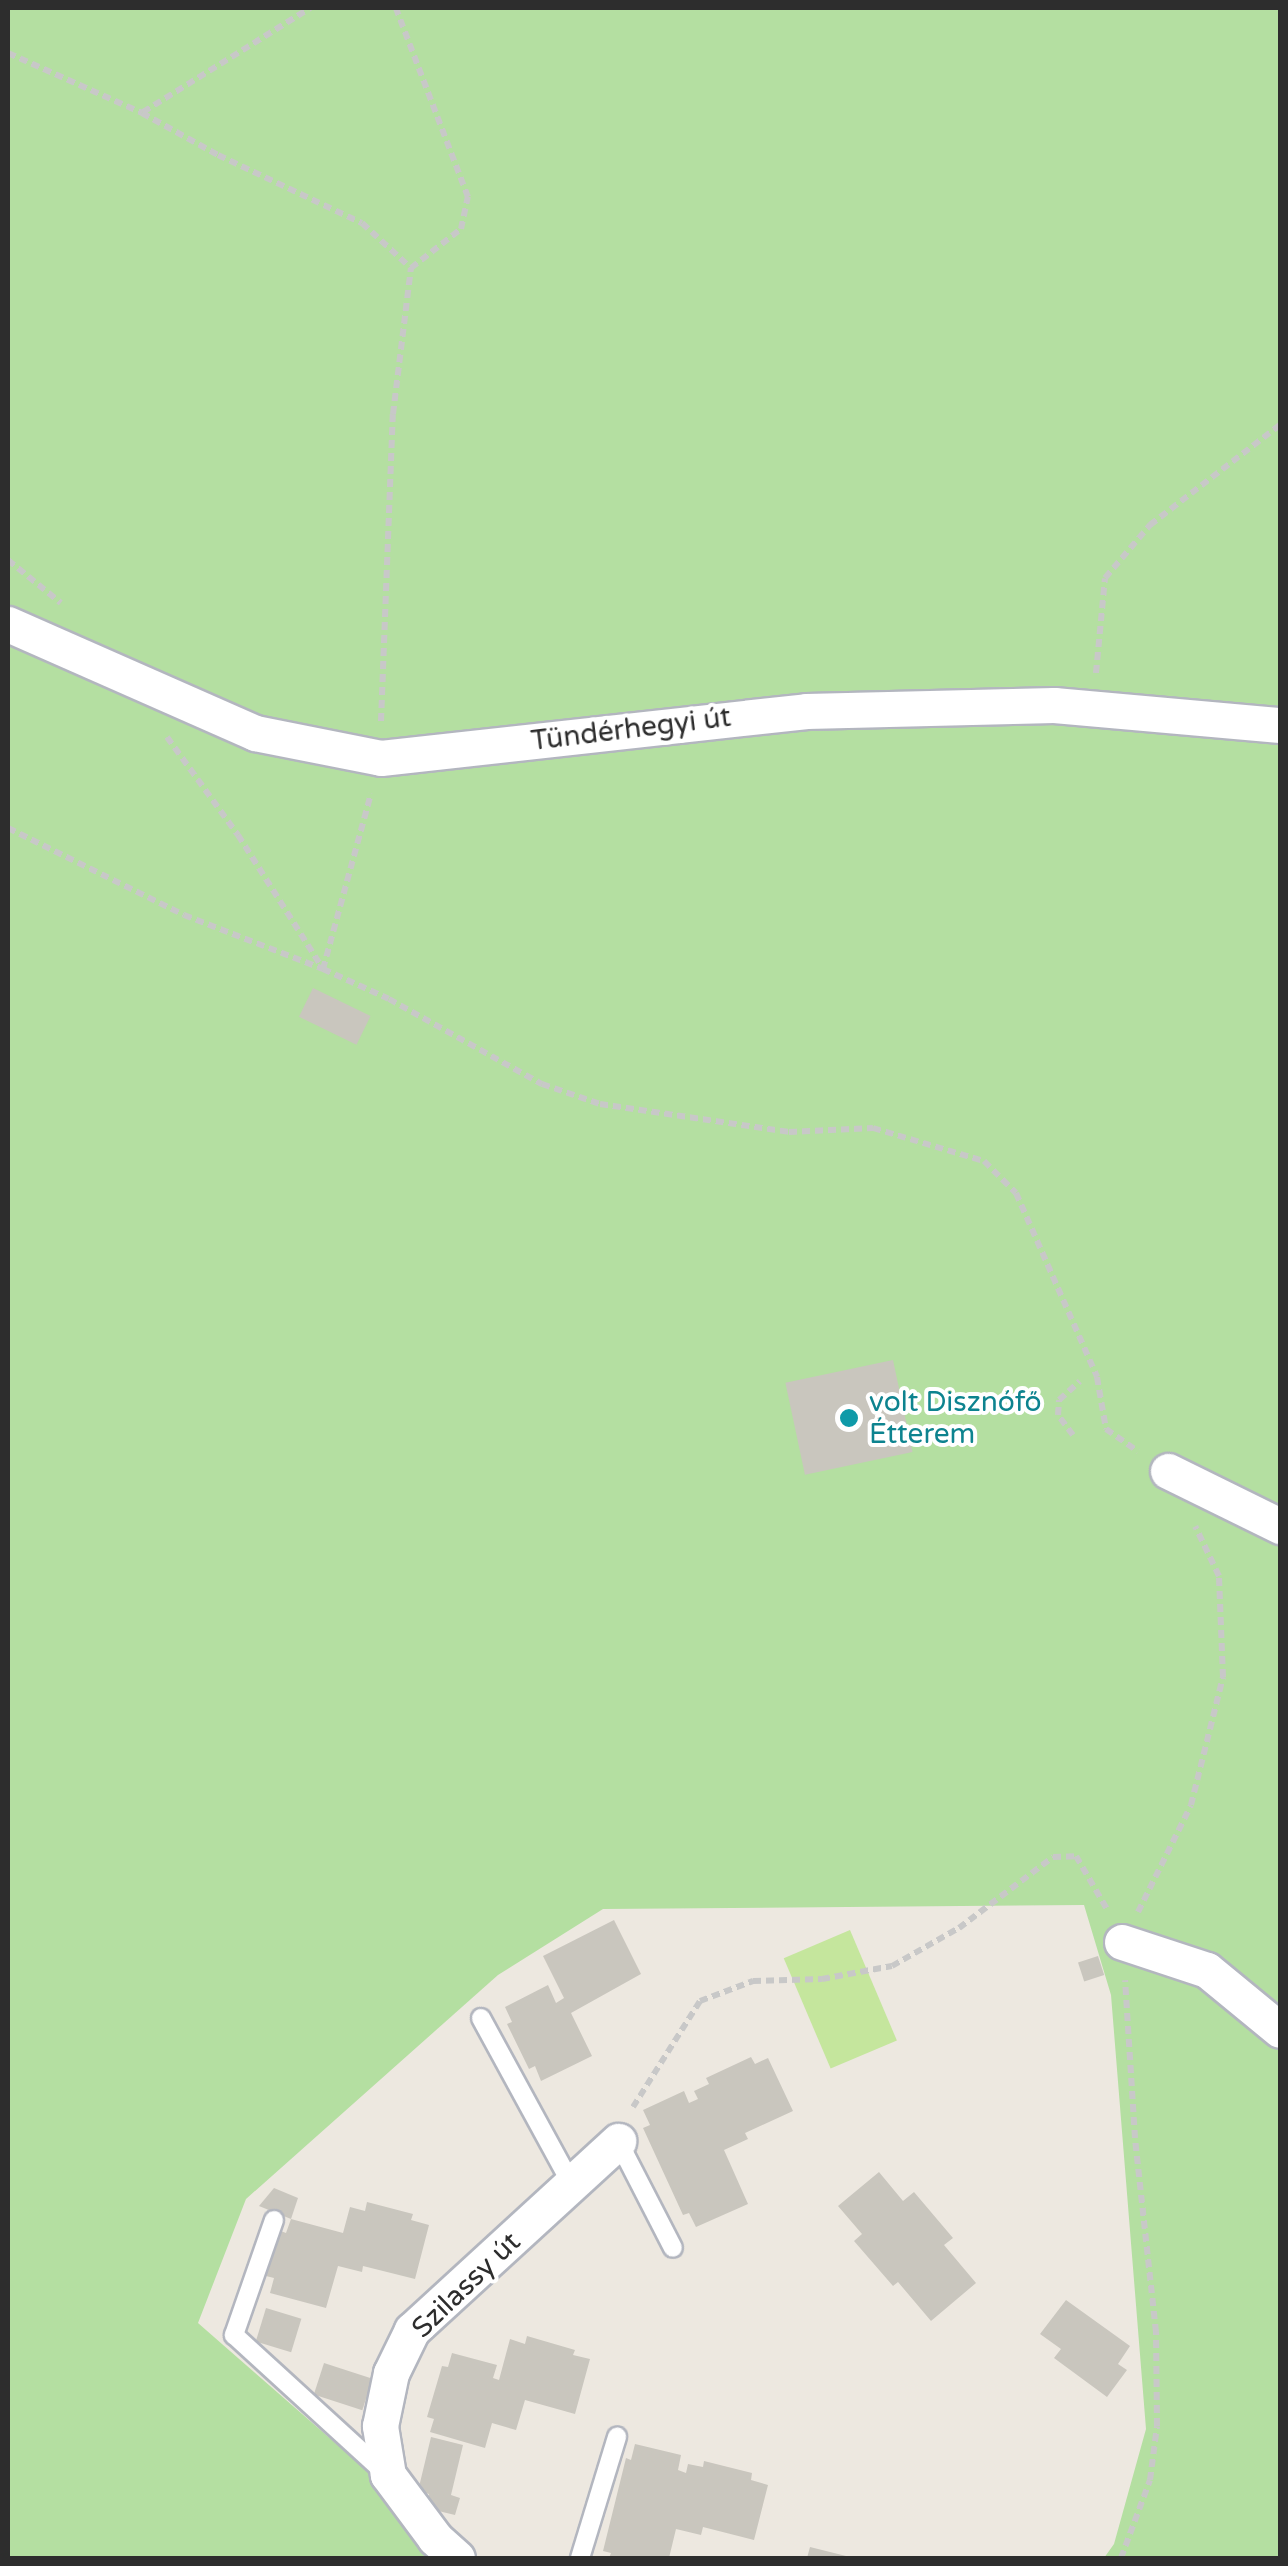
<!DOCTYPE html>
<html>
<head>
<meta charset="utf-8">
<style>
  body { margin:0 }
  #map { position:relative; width:1288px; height:2566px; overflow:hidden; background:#ede8e0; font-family:"Varela Round",sans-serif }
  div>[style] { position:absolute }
  .green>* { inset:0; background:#b4dfa1 }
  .pitch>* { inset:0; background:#c5e69d; transform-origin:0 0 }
  .building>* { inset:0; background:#c9c6be; transform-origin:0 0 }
  .path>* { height:6px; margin-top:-3px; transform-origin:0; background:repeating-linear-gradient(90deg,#c8c8c8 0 8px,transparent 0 13px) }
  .roads { filter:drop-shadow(2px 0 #b3b6bf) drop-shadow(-2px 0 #b3b6bf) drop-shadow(0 2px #b3b6bf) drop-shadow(0 -2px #b3b6bf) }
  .lane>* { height:18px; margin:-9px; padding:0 9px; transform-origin:9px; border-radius:9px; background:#fff }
  .street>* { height:35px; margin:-17.5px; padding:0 17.5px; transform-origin:17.5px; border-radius:17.5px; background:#fff }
  .dots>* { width:28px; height:28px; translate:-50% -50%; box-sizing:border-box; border:5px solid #fff; border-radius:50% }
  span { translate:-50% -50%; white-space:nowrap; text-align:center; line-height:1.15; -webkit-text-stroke:8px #fff; paint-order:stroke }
  .street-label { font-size:28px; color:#2d2d2d }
  .culture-label { font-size:28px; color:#0d838f }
  .left { translate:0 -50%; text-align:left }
  .frame { position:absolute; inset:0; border:10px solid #2d2d2d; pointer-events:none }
</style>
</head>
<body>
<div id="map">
  <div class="green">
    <i style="clip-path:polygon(8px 8px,1280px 8px,1280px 2558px,1104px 2558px,1114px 2544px,1146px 2429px,1111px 1995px,1084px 1905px,603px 1909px,498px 1975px,246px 2199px,198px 2323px,380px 2482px,457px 2558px,8px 2558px)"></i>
  </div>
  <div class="pitch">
    <i style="left:850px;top:1930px;width:120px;height:72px;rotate:67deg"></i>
  </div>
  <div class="building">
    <i style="left:313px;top:988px;width:64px;height:32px;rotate:26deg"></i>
    <i style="left:893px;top:1360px;width:94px;height:110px;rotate:78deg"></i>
    <i style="clip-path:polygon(614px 1920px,641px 1974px,571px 2013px,592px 2056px,541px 2081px,535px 2066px,529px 2069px,507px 2024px,512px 2022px,505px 2007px,548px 1985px,556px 2003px,564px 1998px,543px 1956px)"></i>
    <i style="left:1098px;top:1956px;width:20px;height:21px;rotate:72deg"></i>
    <i style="clip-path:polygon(751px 2057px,755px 2064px,768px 2058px,793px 2111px,745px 2133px,748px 2139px,724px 2150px,748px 2204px,696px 2227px,689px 2213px,683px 2215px,643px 2128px,650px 2125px,643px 2110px,684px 2091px,689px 2103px,698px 2099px,694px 2091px,709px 2084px,706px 2078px)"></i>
    <i style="clip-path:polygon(879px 2172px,903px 2201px,914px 2192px,953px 2238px,944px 2245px,976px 2283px,931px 2321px,898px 2282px,893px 2286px,854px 2241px,862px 2234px,838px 2206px)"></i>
    <i style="clip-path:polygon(274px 2188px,298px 2198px,291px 2219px,259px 2206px)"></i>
    <i style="clip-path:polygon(367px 2202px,413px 2214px,411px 2220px,429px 2225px,415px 2279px,363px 2266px,362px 2272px,338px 2266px,326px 2308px,270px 2293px,274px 2278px,266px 2276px,278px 2230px,286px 2233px,291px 2219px,343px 2233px,350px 2207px,365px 2211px)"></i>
    <i style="clip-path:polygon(1066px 2300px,1130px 2346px,1118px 2364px,1127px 2370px,1107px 2397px,1054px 2358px,1061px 2349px,1040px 2334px)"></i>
    <i style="left:266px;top:2308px;width:37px;height:35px;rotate:17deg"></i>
    <i style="clip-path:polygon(527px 2336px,575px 2350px,573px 2355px,590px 2359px,575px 2414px,525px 2400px,516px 2430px,492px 2423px,485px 2448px,430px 2432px,434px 2419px,427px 2417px,442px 2366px,448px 2367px,452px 2353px,497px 2365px,493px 2378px,499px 2380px,510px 2339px,525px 2344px)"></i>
    <i style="left:324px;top:2363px;width:51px;height:33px;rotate:18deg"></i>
    <i style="clip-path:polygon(431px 2437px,463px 2445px,451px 2495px,460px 2498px,455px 2515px,426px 2508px,429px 2494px,418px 2491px)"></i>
    <i style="clip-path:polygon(635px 2444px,681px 2455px,678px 2470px,686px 2473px,688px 2464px,703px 2467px,704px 2461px,752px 2473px,751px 2480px,768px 2485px,754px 2540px,703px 2527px,701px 2535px,676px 2529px,669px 2558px,609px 2558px,611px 2553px,603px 2551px,626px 2458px,631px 2460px)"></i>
    <i style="clip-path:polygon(810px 2547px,850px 2557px,849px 2558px,807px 2558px)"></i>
  </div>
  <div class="path">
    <i style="left:8px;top:53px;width:147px;rotate:24.1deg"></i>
    <i style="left:142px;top:113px;width:87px;rotate:28.9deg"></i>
    <i style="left:218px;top:155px;width:159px;rotate:25.3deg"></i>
    <i style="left:362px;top:223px;width:67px;rotate:42.6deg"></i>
    <i style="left:411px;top:268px;width:63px;rotate:-38deg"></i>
    <i style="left:461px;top:229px;width:33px;rotate:-78deg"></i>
    <i style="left:468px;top:197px;width:202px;rotate:-110.9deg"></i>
    <i style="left:143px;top:112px;width:197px;rotate:-31.9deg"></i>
    <i style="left:8px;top:560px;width:68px;rotate:39.1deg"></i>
    <i style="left:1096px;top:673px;width:95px;rotate:-84.6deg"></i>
    <i style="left:1105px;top:578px;width:70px;rotate:-49.7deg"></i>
    <i style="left:1150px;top:525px;width:164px;rotate:-37.6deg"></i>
    <i style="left:381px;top:721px;width:307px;rotate:-87.8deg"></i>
    <i style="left:393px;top:414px;width:147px;rotate:-83deg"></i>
    <i style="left:167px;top:737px;width:121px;rotate:54.1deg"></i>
    <i style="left:238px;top:835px;width:159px;rotate:57.6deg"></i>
    <i style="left:323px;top:969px;width:72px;rotate:24.4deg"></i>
    <i style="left:389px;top:999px;width:175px;rotate:29.1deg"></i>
    <i style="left:542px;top:1084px;width:61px;rotate:19deg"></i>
    <i style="left:600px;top:1104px;width:191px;rotate:8.4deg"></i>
    <i style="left:789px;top:1132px;width:84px;rotate:-2.7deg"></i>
    <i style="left:873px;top:1128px;width:116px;rotate:16.6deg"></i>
    <i style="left:984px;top:1161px;width:45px;rotate:45deg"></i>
    <i style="left:1016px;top:1193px;width:201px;rotate:66.2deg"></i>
    <i style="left:1097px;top:1377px;width:53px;rotate:80.2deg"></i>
    <i style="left:1106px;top:1429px;width:39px;rotate:35deg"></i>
    <i style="left:8px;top:828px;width:196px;rotate:26.3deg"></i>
    <i style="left:184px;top:915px;width:149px;rotate:21.2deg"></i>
    <i style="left:323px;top:969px;width:182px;rotate:-74.7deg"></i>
    <i style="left:1073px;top:1435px;width:25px;rotate:-127deg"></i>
    <i style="left:1058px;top:1415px;width:15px;rotate:-86deg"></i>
    <i style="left:1059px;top:1400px;width:28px;rotate:-42deg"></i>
    <i style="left:1138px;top:1912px;width:119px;rotate:-63.6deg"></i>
    <i style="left:1191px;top:1805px;width:132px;rotate:-76deg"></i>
    <i style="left:1223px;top:1677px;width:101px;rotate:-92.3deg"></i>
    <i style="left:1219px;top:1576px;width:55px;rotate:-115.6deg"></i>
    <i style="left:633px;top:2107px;width:125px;rotate:-57.7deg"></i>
    <i style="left:700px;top:2001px;width:57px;rotate:-20.7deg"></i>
    <i style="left:753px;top:1981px;width:69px;rotate:-1.7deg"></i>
    <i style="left:822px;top:1979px;width:71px;rotate:-10.5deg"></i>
    <i style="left:892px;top:1966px;width:77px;rotate:-29.6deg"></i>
    <i style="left:959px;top:1928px;width:118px;rotate:-37.1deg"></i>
    <i style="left:1053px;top:1857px;width:23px;rotate:-2deg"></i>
    <i style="left:1076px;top:1856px;width:61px;rotate:59.7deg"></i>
    <i style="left:1121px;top:2558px;width:83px;rotate:-69.6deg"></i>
    <i style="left:1150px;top:2480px;width:54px;rotate:-82.6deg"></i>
    <i style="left:1157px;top:2426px;width:94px;rotate:-90.6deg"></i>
    <i style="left:1156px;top:2332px;width:195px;rotate:-96.2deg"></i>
    <i style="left:1135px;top:2138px;width:158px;rotate:-93.6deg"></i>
  </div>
  <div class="roads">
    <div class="lane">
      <i style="left:481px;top:2018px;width:190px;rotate:61.4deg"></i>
      <i style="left:618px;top:2141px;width:120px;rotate:62.8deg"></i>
      <i style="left:274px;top:2220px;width:122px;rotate:109.2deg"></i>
      <i style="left:234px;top:2335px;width:202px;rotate:42.4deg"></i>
      <i style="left:580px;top:2558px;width:127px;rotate:-73deg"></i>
    </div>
    <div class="street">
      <i style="left:8px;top:624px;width:270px;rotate:23.8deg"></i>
      <i style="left:255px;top:733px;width:128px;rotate:11.2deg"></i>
      <i style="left:381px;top:758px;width:428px;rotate:-6.3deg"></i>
      <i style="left:806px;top:711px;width:248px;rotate:-1.4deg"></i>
      <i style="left:1054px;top:705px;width:227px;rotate:5.1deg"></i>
      <i style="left:1168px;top:1471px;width:125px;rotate:26.2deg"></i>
      <i style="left:1122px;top:1942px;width:89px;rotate:18.2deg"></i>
      <i style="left:1207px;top:1970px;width:94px;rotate:39.4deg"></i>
      <i style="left:457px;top:2558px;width:30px;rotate:-138deg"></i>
      <i style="left:435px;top:2538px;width:79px;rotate:-126.7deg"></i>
      <i style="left:388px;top:2475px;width:50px;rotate:-99.3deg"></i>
      <i style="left:380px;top:2426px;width:54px;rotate:-78.3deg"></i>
      <i style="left:391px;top:2373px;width:48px;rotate:-64deg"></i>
      <i style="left:412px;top:2330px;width:280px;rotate:-42.5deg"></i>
    </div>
  </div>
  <div class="dots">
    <i style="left:849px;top:1418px;background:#0f9aa8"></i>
  </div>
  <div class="street-label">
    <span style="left:631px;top:729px;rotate:-7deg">Tündérhegyi út</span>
    <span style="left:466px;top:2285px;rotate:-44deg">Szilassy út</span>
  </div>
  <div class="culture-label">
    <span class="left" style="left:869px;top:1418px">volt Disznófő<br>Étterem</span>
  </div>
  <div class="frame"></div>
</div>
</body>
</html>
